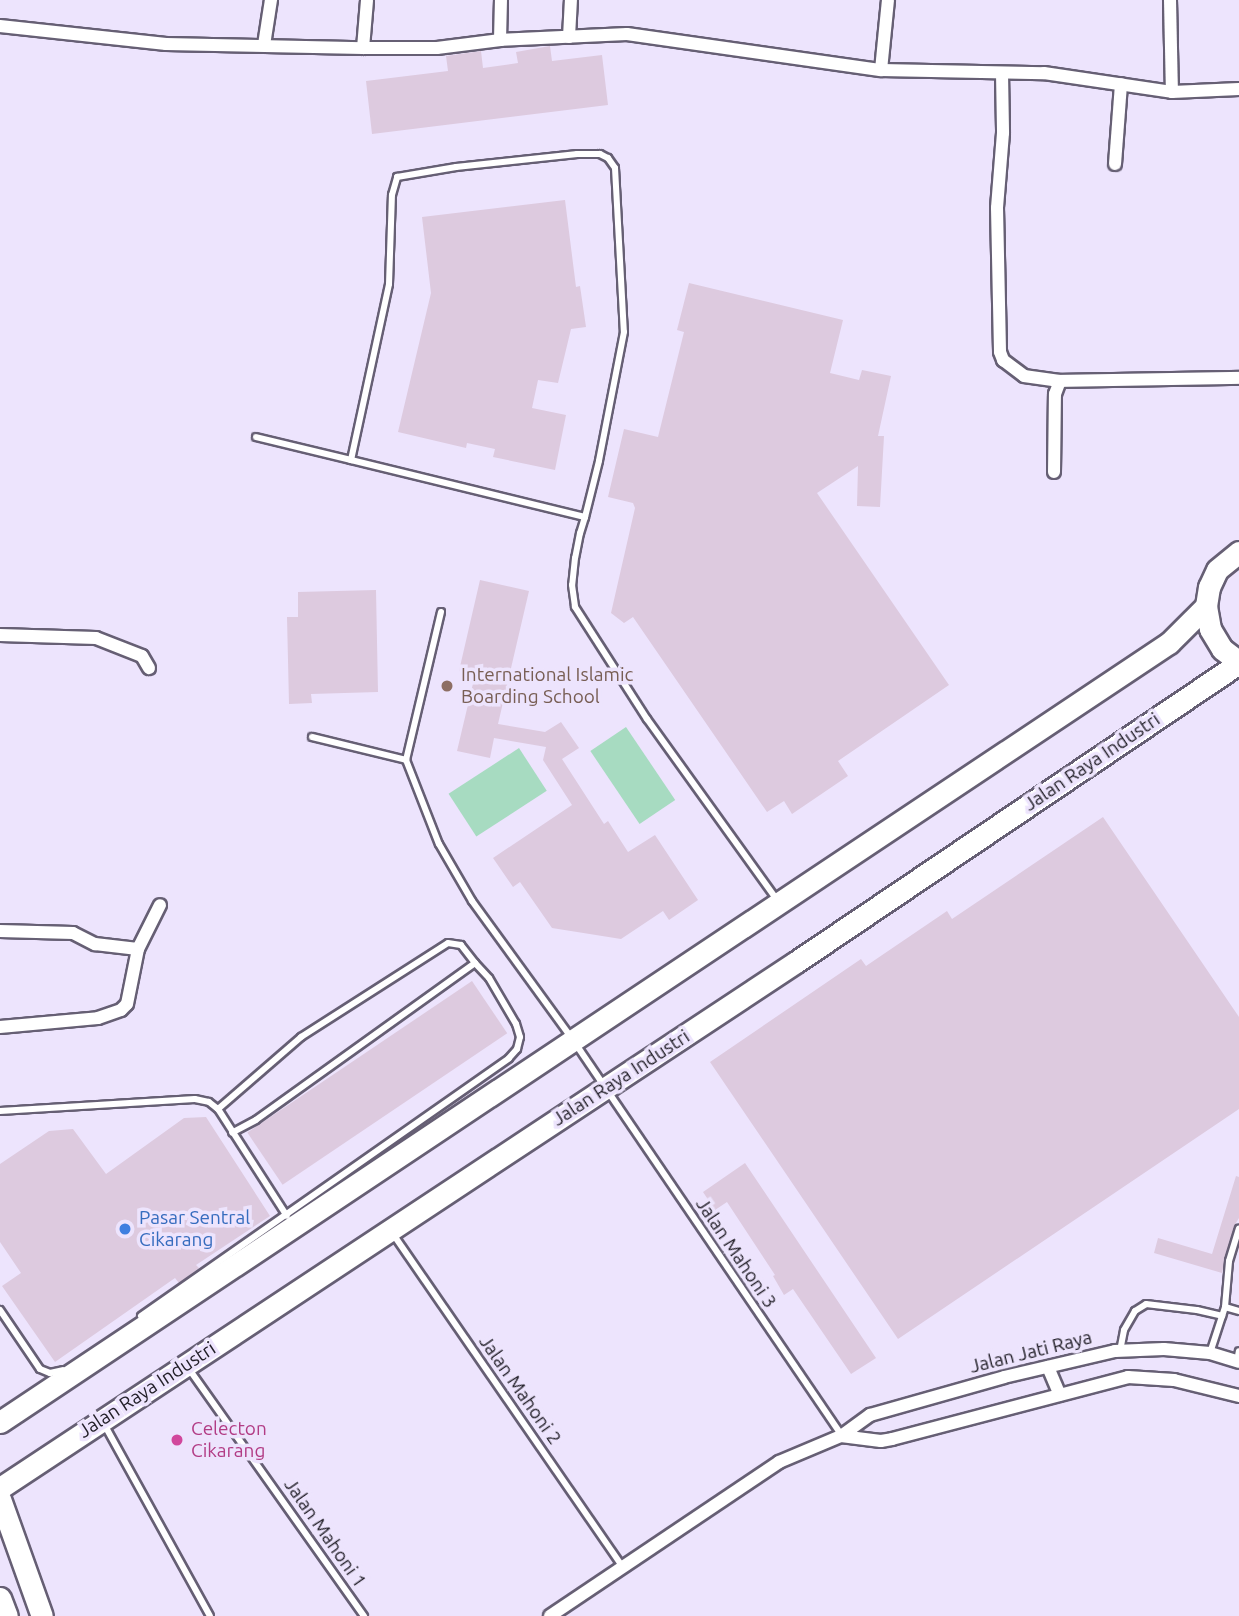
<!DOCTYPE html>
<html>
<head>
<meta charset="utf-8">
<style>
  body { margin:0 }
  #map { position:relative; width:1239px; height:1616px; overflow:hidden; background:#ede4fd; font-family:Ubuntu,sans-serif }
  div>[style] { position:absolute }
  .green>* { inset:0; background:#a7dbc1; transform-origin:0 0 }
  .building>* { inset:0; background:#ddcadf; transform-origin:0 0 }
  .roads { filter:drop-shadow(2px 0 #665f74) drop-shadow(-2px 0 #665f74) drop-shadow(0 2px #665f74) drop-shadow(0 -2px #665f74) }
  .lane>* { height:6px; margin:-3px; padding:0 3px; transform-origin:3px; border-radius:3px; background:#fff }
  .street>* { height:12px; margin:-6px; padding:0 6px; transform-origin:6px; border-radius:6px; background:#fff }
  .primary>* { height:21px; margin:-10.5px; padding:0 10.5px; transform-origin:10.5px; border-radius:10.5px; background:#fff }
  .dots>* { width:19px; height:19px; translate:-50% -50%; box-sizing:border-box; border:4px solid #ede4fd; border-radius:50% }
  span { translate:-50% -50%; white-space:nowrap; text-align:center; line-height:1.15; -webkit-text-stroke:7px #ede4fd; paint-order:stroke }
  .education-label { font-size:19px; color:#785e54 }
  .left { translate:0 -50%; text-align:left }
  .street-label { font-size:19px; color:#232029 }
  .shop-label { font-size:19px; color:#366cbe }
  .hotel-label { font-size:19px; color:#b23c85 }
</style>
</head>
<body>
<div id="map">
  <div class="green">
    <i style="left:626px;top:727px;width:88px;height:43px;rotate:56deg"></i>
    <i style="left:519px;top:748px;width:51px;height:84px;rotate:57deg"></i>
  </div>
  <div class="building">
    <i style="clip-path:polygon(550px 46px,552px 61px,602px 55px,608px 105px,372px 134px,366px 81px,448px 71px,446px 56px,481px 51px,483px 68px,518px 63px,516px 52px)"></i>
    <i style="clip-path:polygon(565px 200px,576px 287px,580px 286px,586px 327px,571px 329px,558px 383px,538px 380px,532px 408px,566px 415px,555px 470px,493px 457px,495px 449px,467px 443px,466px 448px,398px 432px,431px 293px,422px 217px)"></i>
    <i style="clip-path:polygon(689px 283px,843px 320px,830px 373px,859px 380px,862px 370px,891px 376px,878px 436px,884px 436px,880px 507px,857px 506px,858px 466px,817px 493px,949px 685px,838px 761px,848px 776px,792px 814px,784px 801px,767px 812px,633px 617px,624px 623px,611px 613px,635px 508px,633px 503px,608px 497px,624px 429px,658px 437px,684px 332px,677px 330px)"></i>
    <i style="clip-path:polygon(480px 580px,529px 591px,498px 724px,545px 732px,561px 722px,579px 748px,562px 759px,604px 824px,608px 821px,628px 852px,655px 835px,698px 900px,669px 920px,663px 911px,621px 939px,552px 928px,520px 882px,513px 887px,493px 858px,572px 805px,543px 760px,546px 747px,494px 738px,490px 758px,457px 751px,475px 675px,459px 671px)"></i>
    <i style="clip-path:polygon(376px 590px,378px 692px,311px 694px,312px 703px,289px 704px,287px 617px,298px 617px,298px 592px)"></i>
    <i style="clip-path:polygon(1103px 817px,1239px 1017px,1239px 1109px,898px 1339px,710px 1062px,861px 959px,866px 966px,947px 911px,952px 919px)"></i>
    <i style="left:472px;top:981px;width:63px;height:271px;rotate:56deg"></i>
    <i style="clip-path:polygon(206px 1117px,270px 1216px,196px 1265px,199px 1268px,179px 1283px,175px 1278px,55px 1362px,2px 1286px,21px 1273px,0 1242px,0 1164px,49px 1131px,73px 1129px,106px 1174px,184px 1118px)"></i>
    <i style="clip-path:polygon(745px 1163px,876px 1358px,851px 1374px,793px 1289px,784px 1295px,773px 1276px,775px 1275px,727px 1202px,715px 1210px,703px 1192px)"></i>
    <i style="clip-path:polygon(1236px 1176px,1239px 1177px,1239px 1218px,1234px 1226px,1222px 1273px,1154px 1253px,1158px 1238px,1212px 1254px)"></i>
  </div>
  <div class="roads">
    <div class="lane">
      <i style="left:256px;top:437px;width:98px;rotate:13.6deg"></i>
      <i style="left:585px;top:517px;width:241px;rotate:-166.3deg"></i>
      <i style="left:351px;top:460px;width:180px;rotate:-77.8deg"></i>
      <i style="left:389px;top:284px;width:89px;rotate:-88.1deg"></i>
      <i style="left:392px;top:195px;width:19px;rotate:-74deg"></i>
      <i style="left:397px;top:177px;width:60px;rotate:-9.6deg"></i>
      <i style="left:456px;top:167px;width:122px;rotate:-6.1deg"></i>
      <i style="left:577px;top:154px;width:23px"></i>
      <i style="left:600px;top:154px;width:9px;rotate:27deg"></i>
      <i style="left:608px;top:158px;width:12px;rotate:55deg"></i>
      <i style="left:615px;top:168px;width:164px;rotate:86.9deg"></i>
      <i style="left:624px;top:332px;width:131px;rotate:101deg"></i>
      <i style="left:599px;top:461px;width:58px;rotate:104deg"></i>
      <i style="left:585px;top:517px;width:17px;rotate:107deg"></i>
      <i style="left:580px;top:533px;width:25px;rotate:101deg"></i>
      <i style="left:575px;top:558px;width:27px;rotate:96deg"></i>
      <i style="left:572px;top:585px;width:22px;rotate:82deg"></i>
      <i style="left:575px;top:607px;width:133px;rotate:57.3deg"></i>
      <i style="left:647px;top:719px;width:223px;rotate:54.3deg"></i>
      <i style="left:441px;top:612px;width:152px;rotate:103.3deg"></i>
      <i style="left:406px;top:760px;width:90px;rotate:68.6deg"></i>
      <i style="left:439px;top:844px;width:66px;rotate:59.9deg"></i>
      <i style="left:472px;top:901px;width:172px;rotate:54deg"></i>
      <i style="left:573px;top:1040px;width:477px;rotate:55.8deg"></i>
      <i style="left:312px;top:737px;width:97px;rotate:13.7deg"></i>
      <i style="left:218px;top:1109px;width:110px;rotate:-40.9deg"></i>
      <i style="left:301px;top:1037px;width:174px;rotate:-32.6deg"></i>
      <i style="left:448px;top:943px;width:13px;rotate:9deg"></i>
      <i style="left:461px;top:945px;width:23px;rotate:52deg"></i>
      <i style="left:0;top:1111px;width:195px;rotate:-3.5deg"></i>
      <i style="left:195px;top:1099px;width:14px;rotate:12deg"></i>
      <i style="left:209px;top:1102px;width:11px;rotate:38deg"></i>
      <i style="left:218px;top:1109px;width:127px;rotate:57.2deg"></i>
      <i style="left:393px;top:1234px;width:406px;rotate:55.4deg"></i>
      <i style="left:1225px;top:1307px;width:15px;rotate:16deg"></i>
      <i style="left:0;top:1310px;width:71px;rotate:55.9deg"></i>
      <i style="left:40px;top:1369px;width:11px;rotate:22deg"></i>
      <i style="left:50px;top:1373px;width:13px;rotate:-13deg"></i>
      <i style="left:141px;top:1316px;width:449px;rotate:-35deg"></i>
      <i style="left:509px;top:1058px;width:12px;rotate:-48deg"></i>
      <i style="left:517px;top:1049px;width:12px;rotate:-76deg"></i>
      <i style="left:520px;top:1037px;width:14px;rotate:-107deg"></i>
      <i style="left:516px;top:1024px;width:53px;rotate:-120.4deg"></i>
      <i style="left:489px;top:978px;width:21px;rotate:-133deg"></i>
      <i style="left:475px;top:963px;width:269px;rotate:144.4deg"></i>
      <i style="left:256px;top:1120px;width:27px;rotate:152deg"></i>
      <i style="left:1120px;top:1351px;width:21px;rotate:-79deg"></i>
      <i style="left:1124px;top:1330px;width:22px;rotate:-60deg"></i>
      <i style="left:1135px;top:1311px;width:13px;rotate:-32deg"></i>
      <i style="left:1146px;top:1304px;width:51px;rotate:6.7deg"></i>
      <i style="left:1197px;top:1310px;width:26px;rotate:13deg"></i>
      <i style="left:1210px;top:1353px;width:48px;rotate:-71.9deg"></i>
      <i style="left:1225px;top:1307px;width:46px;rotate:-85deg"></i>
      <i style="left:1229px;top:1261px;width:34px;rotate:-73deg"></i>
      <i style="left:1237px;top:1361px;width:10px;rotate:-79deg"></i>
      <i style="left:189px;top:1369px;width:303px;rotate:54.7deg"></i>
      <i style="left:104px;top:1424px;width:219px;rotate:61.1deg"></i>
    </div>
    <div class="street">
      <i style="left:1170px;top:0;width:92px;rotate:88.8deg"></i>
      <i style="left:0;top:26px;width:167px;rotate:6.2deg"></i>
      <i style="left:166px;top:44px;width:197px;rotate:1.2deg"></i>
      <i style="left:363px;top:48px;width:74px"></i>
      <i style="left:437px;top:48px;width:64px;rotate:-7.2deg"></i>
      <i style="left:500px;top:40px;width:127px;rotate:-2.7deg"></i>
      <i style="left:627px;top:34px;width:257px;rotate:8.1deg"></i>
      <i style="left:881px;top:70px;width:163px;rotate:1.1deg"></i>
      <i style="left:1044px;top:73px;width:129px;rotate:8.4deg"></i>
      <i style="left:1172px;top:92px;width:67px;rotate:-2.6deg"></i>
      <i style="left:569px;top:37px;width:37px;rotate:-87deg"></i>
      <i style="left:500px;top:40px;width:40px;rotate:-88.6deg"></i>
      <i style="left:264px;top:45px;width:46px;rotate:-81.2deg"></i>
      <i style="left:363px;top:48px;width:48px;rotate:-85.2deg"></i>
      <i style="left:881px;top:70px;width:70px;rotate:-84.3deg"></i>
      <i style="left:1002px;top:73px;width:60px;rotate:89deg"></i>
      <i style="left:1003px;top:133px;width:75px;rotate:94.6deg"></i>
      <i style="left:997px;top:208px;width:144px;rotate:88.8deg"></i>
      <i style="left:1000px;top:352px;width:9px;rotate:69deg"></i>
      <i style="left:1003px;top:360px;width:26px;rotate:37deg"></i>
      <i style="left:1024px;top:376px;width:36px;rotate:8deg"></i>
      <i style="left:1115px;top:164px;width:80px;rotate:-85.7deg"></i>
      <i style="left:1054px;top:472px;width:78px;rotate:-89.3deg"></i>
      <i style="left:1055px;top:394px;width:14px;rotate:-69deg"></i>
      <i style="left:1060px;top:381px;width:179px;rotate:-1deg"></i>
      <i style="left:0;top:635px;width:96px;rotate:1.8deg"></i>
      <i style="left:96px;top:638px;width:49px;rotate:21.4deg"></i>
      <i style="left:142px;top:656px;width:14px;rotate:60deg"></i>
      <i style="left:0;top:931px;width:73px;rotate:1.6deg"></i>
      <i style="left:73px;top:933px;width:25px;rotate:27deg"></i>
      <i style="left:95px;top:944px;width:43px;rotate:6.6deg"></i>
      <i style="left:0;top:1027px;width:98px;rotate:-5.2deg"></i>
      <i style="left:98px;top:1018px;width:24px;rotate:-19deg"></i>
      <i style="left:121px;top:1010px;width:8px;rotate:-45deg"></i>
      <i style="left:127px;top:1004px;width:56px;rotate:-78.7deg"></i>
      <i style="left:138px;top:949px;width:49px;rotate:-63.4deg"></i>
      <i style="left:1048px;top:1367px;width:30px;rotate:67deg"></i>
      <i style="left:841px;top:1436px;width:40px;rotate:7.1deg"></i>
      <i style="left:881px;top:1441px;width:11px;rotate:-10deg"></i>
      <i style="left:892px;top:1439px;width:244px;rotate:-14.7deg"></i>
      <i style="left:1128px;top:1377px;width:46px;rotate:3.7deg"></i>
      <i style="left:1174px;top:1380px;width:67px;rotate:13.8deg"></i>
      <i style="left:550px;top:1616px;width:276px;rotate:-33.9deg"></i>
      <i style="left:779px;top:1462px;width:67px;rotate:-22.8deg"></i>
      <i style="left:841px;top:1436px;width:36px;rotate:-36deg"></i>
      <i style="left:870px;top:1415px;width:139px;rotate:-15.8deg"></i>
      <i style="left:1004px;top:1377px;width:114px;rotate:-13.2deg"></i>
      <i style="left:1115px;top:1351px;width:49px;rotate:-2.3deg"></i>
      <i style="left:1164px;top:1349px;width:46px;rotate:5deg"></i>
      <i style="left:1210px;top:1353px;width:30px;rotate:17deg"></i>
    </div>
    <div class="primary">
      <i style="left:1239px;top:552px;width:28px;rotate:141deg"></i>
      <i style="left:1217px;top:570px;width:19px;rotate:115deg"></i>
      <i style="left:1209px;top:587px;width:19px;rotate:99deg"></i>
      <i style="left:1206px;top:606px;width:23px;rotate:80deg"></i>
      <i style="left:1210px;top:629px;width:23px;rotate:59deg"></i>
      <i style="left:1222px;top:649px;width:21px;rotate:37deg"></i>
      <i style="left:0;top:1422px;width:1405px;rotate:-33.68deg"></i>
      <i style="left:1169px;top:643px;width:52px;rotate:-45deg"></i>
      <i style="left:0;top:1488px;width:954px;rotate:-33.46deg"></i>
      <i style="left:796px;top:962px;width:534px;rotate:-34.02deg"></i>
      <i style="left:0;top:1499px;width:124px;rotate:70.3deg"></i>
      <i style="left:0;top:1598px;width:19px;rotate:69deg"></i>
    </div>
  </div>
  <div class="dots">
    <i style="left:447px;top:686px;background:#8d6e63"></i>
    <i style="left:125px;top:1229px;background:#3f7fe0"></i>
    <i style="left:177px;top:1440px;background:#d1479c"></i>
  </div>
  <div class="education-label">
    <span class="left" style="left:461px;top:686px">International Islamic<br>Boarding School</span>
  </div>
  <div class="street-label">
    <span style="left:1092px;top:762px;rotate:-34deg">Jalan Raya Industri</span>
    <span style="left:621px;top:1078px;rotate:-33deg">Jalan Raya Industri</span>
    <span style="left:736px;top:1253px;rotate:56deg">Jalan Mahoni 3</span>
    <span style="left:1031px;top:1352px;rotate:-14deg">Jalan Jati Raya</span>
    <span style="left:147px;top:1390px;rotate:-33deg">Jalan Raya Industri</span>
    <span style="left:520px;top:1390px;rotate:55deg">Jalan Mahoni 2</span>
    <span style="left:325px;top:1533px;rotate:55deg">Jalan Mahoni 1</span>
  </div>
  <div class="shop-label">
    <span class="left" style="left:139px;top:1229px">Pasar Sentral<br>Cikarang</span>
  </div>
  <div class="hotel-label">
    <span class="left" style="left:191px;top:1440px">Celecton<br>Cikarang</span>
  </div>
</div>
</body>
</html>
